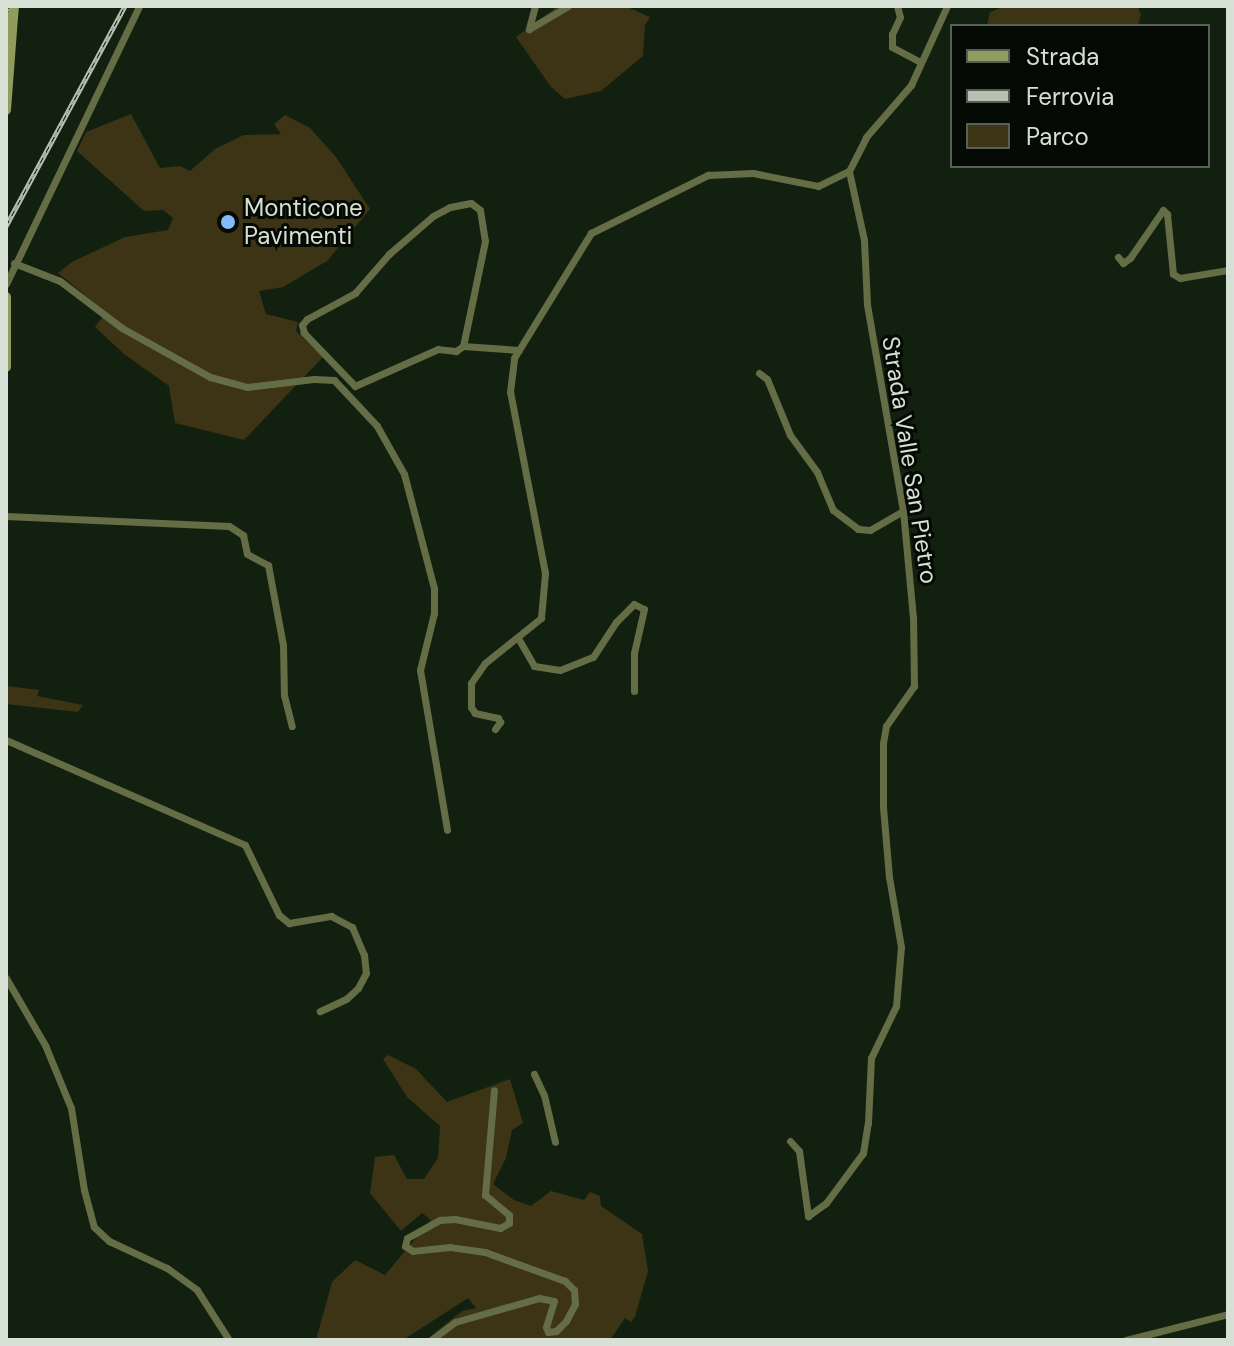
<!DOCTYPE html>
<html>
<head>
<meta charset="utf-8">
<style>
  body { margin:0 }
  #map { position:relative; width:1234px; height:1346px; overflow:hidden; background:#12210f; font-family:"DM Sans",sans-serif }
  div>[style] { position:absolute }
  .green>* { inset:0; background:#3c3414 }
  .street>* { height:7px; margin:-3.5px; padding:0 3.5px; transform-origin:3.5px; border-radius:3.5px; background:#656d46 }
  .secondary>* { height:10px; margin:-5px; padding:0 5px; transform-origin:5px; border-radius:5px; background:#8f9c5c }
  .rail>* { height:5px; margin-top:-2.5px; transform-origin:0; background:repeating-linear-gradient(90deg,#040903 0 6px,#b6c1b4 0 12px); box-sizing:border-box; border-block:2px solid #b6c1b4 }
  .secondary-bridge>* { height:10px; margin:-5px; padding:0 5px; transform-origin:5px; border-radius:5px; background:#8f9c5c }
  .dots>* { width:22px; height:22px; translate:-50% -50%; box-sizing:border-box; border:4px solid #040903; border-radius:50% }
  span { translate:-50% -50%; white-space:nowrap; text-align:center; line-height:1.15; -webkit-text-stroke:6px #040903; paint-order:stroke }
  .poi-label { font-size:24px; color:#d6e0d4 }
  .left { translate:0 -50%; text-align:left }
  .street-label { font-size:24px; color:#d6e0d4 }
  .frame { position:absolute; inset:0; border:8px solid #d6e0d4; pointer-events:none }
  .legend { position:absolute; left:950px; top:24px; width:260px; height:144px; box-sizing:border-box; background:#040903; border:2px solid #585f57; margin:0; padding:10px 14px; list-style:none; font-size:24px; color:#d6e0d4 }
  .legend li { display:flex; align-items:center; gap:16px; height:40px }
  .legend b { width:40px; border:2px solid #585f57 }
</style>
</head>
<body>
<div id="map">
  <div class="green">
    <i style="clip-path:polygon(558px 6px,625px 6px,650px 17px,645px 25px,643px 56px,601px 91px,565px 99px,551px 87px,516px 37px)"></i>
    <i style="clip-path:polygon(1005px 6px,1137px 6px,1141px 14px,1138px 26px,987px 26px,990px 12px)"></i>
    <i style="clip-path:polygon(131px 114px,160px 168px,180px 166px,190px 171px,215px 149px,244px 135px,281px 134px,274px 124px,285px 115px,310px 128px,336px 157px,370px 209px,327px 261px,283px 287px,259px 291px,266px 314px,298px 322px,296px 331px,323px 357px,244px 440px,175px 423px,169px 386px,124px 354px,95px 327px,106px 312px,58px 273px,72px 262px,125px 237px,168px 230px,173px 218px,163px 210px,144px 211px,77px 151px,86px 132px)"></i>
    <i style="clip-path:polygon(7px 686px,39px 690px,37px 696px,83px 705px,78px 712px,6px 704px)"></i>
    <i style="clip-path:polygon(388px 1055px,416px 1069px,447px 1102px,510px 1079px,523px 1123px,512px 1130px,506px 1158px,493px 1184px,514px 1200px,531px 1206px,551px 1191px,584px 1200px,590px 1192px,600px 1196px,601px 1206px,642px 1234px,648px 1271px,635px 1317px,631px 1322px,625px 1318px,610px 1340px,426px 1340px,462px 1311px,476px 1308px,468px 1298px,403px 1340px,316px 1340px,332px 1282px,355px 1260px,385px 1275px,431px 1220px,422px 1213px,401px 1231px,370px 1193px,375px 1157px,394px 1155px,407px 1179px,424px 1179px,438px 1158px,440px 1126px,407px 1097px,383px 1059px)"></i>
  </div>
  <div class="street">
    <i style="left:535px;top:6px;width:24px;rotate:105deg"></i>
    <i style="left:529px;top:29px;width:45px;rotate:-30.5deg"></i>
    <i style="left:897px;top:6px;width:11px;rotate:75deg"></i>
    <i style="left:900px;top:17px;width:19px;rotate:115deg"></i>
    <i style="left:892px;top:34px;width:13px;rotate:90deg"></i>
    <i style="left:892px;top:47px;width:32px;rotate:28deg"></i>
    <i style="left:1118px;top:257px;width:8px;rotate:50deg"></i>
    <i style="left:1123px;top:263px;width:9px;rotate:-36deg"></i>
    <i style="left:1130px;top:258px;width:58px;rotate:-55.5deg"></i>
    <i style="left:1163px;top:210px;width:6px;rotate:45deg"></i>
    <i style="left:1167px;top:214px;width:60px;rotate:84.3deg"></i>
    <i style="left:1173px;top:274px;width:8px;rotate:30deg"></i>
    <i style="left:1180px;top:278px;width:49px;rotate:-9.5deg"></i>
    <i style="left:14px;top:263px;width:49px;rotate:21.4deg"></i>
    <i style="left:60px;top:281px;width:78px;rotate:37.2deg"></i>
    <i style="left:122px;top:328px;width:101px;rotate:29.1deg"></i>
    <i style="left:210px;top:377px;width:38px;rotate:15deg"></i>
    <i style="left:247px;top:387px;width:67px;rotate:-6.8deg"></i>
    <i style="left:314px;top:379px;width:20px;rotate:3deg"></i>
    <i style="left:334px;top:380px;width:63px;rotate:46.9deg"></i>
    <i style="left:377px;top:426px;width:55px;rotate:60.6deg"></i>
    <i style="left:404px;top:474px;width:118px;rotate:75.3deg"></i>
    <i style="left:434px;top:588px;width:25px;rotate:90deg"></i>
    <i style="left:434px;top:613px;width:59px;rotate:103.8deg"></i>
    <i style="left:420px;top:670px;width:162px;rotate:80.4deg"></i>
    <i style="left:6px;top:284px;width:308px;rotate:-64.4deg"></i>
    <i style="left:463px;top:346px;width:9px;rotate:144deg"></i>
    <i style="left:456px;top:351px;width:18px;rotate:-174deg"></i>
    <i style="left:438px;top:349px;width:91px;rotate:156deg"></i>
    <i style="left:355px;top:386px;width:74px;rotate:-133.9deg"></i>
    <i style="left:304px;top:333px;width:8px;rotate:-104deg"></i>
    <i style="left:302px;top:325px;width:8px;rotate:-50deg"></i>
    <i style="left:307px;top:319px;width:55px;rotate:-28.4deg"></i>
    <i style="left:355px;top:293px;width:52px;rotate:-48.9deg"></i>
    <i style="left:389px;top:254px;width:58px;rotate:-40.8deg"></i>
    <i style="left:433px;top:216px;width:19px;rotate:-28deg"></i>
    <i style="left:450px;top:207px;width:21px;rotate:-11deg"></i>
    <i style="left:471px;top:203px;width:11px;rotate:38deg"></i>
    <i style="left:480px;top:210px;width:31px;rotate:81deg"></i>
    <i style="left:485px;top:241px;width:107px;rotate:101.8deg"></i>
    <i style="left:463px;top:346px;width:56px;rotate:4.1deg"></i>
    <i style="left:759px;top:373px;width:10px;rotate:37deg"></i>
    <i style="left:767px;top:379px;width:61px;rotate:67.7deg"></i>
    <i style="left:790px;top:435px;width:46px;rotate:53.9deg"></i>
    <i style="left:817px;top:472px;width:41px;rotate:67.2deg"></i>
    <i style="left:833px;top:510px;width:31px;rotate:37deg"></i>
    <i style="left:858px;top:529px;width:12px;rotate:5deg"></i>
    <i style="left:870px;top:530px;width:38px;rotate:-30deg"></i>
    <i style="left:6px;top:516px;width:223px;rotate:2.6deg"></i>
    <i style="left:229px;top:526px;width:17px;rotate:33deg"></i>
    <i style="left:243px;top:535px;width:19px;rotate:78deg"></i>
    <i style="left:247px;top:554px;width:24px;rotate:28deg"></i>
    <i style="left:268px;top:565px;width:81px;rotate:79.4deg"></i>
    <i style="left:283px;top:645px;width:50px;rotate:88.9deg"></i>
    <i style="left:284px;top:695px;width:32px;rotate:76deg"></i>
    <i style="left:518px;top:638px;width:32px;rotate:60deg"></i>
    <i style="left:534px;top:666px;width:26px;rotate:9deg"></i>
    <i style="left:560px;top:670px;width:35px;rotate:-22deg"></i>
    <i style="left:593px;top:657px;width:42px;rotate:-56.7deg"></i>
    <i style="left:616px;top:622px;width:25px;rotate:-45deg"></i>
    <i style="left:634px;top:604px;width:11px;rotate:27deg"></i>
    <i style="left:644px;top:609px;width:45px;rotate:102.8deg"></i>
    <i style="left:634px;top:653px;width:38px;rotate:90deg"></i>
    <i style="left:495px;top:729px;width:9px;rotate:-54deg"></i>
    <i style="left:500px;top:722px;width:4px;rotate:-117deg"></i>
    <i style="left:498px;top:718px;width:24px;rotate:-168deg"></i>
    <i style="left:475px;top:713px;width:7px;rotate:-124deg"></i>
    <i style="left:471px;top:707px;width:24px;rotate:-90deg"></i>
    <i style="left:471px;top:683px;width:24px;rotate:-55deg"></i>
    <i style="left:485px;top:663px;width:72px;rotate:-38.8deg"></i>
    <i style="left:541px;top:618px;width:45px;rotate:-84.9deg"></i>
    <i style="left:545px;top:573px;width:184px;rotate:-100.9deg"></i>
    <i style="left:510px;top:392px;width:34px;rotate:-83deg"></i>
    <i style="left:514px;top:358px;width:147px;rotate:-58.4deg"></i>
    <i style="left:591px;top:233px;width:131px;rotate:-26.4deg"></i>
    <i style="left:708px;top:175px;width:45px;rotate:-2.5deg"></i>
    <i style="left:753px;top:173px;width:66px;rotate:11.3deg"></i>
    <i style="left:818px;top:186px;width:34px;rotate:-26deg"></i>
    <i style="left:6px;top:740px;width:261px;rotate:23.7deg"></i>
    <i style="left:245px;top:845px;width:78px;rotate:64.1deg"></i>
    <i style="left:279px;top:915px;width:13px;rotate:39deg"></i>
    <i style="left:289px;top:923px;width:43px;rotate:-9.5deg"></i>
    <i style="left:331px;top:916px;width:24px;rotate:28deg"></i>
    <i style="left:352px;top:927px;width:30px;rotate:67deg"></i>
    <i style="left:364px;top:955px;width:18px;rotate:84deg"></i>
    <i style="left:366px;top:973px;width:17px;rotate:118deg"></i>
    <i style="left:358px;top:988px;width:16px;rotate:137deg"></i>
    <i style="left:346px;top:999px;width:29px;rotate:155deg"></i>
    <i style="left:6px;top:978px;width:78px;rotate:59.8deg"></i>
    <i style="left:45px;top:1045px;width:68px;rotate:67.6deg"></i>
    <i style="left:71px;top:1108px;width:83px;rotate:81deg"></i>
    <i style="left:84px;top:1190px;width:38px;rotate:75deg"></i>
    <i style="left:94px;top:1227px;width:21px;rotate:43deg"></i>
    <i style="left:109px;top:1241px;width:64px;rotate:25deg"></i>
    <i style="left:167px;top:1268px;width:37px;rotate:36deg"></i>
    <i style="left:197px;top:1290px;width:59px;rotate:57.4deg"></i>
    <i style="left:534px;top:1074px;width:23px;rotate:65deg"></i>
    <i style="left:544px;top:1095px;width:48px;rotate:76.8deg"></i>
    <i style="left:790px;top:1141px;width:13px;rotate:48deg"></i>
    <i style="left:799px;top:1151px;width:66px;rotate:82.1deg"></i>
    <i style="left:808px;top:1216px;width:22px;rotate:-36deg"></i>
    <i style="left:826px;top:1203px;width:62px;rotate:-53.5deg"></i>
    <i style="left:863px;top:1153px;width:30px;rotate:-81deg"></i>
    <i style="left:868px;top:1123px;width:65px;rotate:-87.4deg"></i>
    <i style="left:871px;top:1058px;width:58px;rotate:-64.3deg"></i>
    <i style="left:896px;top:1006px;width:59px;rotate:-85.2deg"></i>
    <i style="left:901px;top:947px;width:71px;rotate:-99.7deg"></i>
    <i style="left:889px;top:877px;width:70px;rotate:-94.9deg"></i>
    <i style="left:883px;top:807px;width:64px;rotate:-90deg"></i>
    <i style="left:883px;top:743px;width:17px;rotate:-80deg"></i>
    <i style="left:886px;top:726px;width:49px;rotate:-55deg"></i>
    <i style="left:914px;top:686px;width:68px;rotate:-90.8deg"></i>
    <i style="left:913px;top:618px;width:107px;rotate:-95.3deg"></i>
    <i style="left:903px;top:511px;width:210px;rotate:-99.9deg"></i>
    <i style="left:867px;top:304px;width:64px;rotate:-92.7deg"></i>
    <i style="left:864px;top:240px;width:71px;rotate:-102.3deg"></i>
    <i style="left:849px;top:171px;width:38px;rotate:-63deg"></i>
    <i style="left:866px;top:137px;width:69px;rotate:-49.1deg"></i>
    <i style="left:911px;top:85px;width:87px;rotate:-65.5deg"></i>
    <i style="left:431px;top:1340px;width:30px;rotate:-37deg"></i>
    <i style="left:455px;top:1322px;width:87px;rotate:-15.9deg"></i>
    <i style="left:539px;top:1298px;width:15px;rotate:11deg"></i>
    <i style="left:554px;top:1301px;width:27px;rotate:107deg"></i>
    <i style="left:546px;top:1327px;width:5px;rotate:68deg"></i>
    <i style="left:548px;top:1332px;width:8px;rotate:-7deg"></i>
    <i style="left:556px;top:1331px;width:14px;rotate:-45deg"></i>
    <i style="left:566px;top:1321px;width:19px;rotate:-62deg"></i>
    <i style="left:575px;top:1304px;width:14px;rotate:-94deg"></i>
    <i style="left:574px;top:1290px;width:13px;rotate:-135deg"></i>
    <i style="left:565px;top:1281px;width:85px;rotate:-160.1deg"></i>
    <i style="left:485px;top:1252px;width:35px;rotate:-172deg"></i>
    <i style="left:450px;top:1247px;width:37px;rotate:174deg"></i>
    <i style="left:413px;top:1251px;width:9px;rotate:-148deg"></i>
    <i style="left:405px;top:1246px;width:8px;rotate:-76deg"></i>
    <i style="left:407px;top:1238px;width:38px;rotate:-29deg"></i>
    <i style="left:440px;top:1220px;width:15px;rotate:-4deg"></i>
    <i style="left:455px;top:1219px;width:46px;rotate:11.3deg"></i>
    <i style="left:500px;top:1228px;width:10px;rotate:-29deg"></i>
    <i style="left:509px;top:1223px;width:8px;rotate:-90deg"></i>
    <i style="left:509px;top:1215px;width:31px;rotate:-140deg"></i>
    <i style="left:485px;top:1195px;width:105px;rotate:-85.1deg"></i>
    <i style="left:1126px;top:1340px;width:105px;rotate:-14.3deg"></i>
  </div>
  <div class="secondary">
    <i style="left:6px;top:110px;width:93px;rotate:-85.7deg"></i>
    <i style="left:6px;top:297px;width:70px;rotate:90deg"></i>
  </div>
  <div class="rail">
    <i style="left:6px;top:13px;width:13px;rotate:-32deg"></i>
    <i style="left:6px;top:226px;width:250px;rotate:-61.6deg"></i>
  </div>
  <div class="secondary-bridge">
    <i style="left:13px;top:17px;width:11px;rotate:-85deg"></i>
  </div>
  <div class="dots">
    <i style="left:228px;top:222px;background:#81bcfa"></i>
  </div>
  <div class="poi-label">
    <span class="left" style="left:244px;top:222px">Monticone<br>Pavimenti</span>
  </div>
  <div class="street-label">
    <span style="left:910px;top:460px;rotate:81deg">Strada Valle San Pietro</span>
  </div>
  <div class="frame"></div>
  <ul class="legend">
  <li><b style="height:10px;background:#8f9c5c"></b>Strada</li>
  <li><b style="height:10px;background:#b6c1b4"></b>Ferrovia</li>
  <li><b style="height:22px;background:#3c3414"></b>Parco</li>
  </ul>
</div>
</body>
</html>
